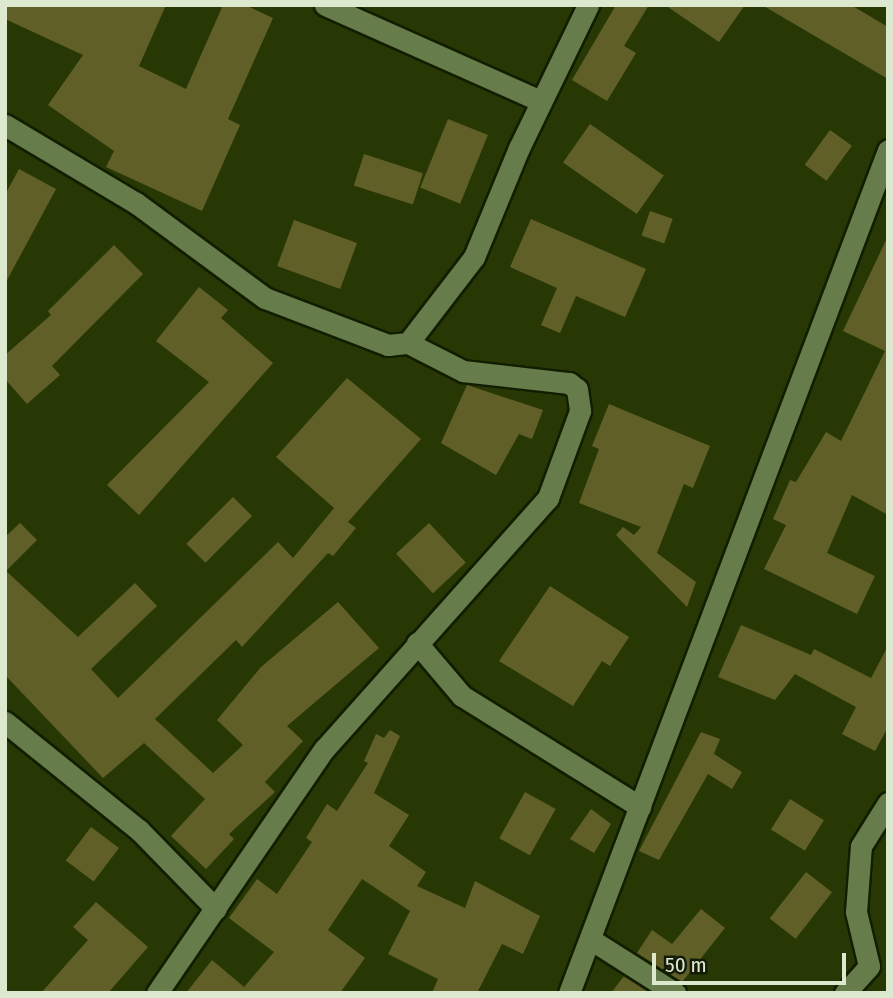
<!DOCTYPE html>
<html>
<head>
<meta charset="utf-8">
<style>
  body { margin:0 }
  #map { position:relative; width:893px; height:998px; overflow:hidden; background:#273805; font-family:"Fira Sans Condensed",sans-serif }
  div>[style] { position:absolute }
  .building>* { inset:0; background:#615f28; transform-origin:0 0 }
  .roads { filter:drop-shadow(2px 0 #121e00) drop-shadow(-2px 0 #121e00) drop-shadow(0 2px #121e00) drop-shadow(0 -2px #121e00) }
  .minor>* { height:21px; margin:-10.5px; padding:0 10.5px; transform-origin:10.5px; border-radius:10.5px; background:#677c4b }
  span { translate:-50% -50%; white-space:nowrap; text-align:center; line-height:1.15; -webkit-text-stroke:6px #141c08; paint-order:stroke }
  .frame { position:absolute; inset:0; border:7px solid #dde9ce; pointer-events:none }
  .scale { position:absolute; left:652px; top:953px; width:194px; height:32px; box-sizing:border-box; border:4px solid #dde9ce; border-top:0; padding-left:9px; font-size:21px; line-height:24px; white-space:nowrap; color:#dde9ce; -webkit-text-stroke:5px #141c08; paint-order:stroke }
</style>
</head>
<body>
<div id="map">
  <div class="building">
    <i style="clip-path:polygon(5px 5px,166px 5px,139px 66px,186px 89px,223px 5px,245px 5px,273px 18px,228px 119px,240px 125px,202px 211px,106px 167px,114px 151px,48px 105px,83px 55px,5px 19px)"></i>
    <i style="clip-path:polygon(616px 5px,649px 5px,624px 46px,636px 53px,607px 101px,572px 80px)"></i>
    <i style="clip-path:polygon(665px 5px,745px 5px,719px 42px)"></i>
    <i style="clip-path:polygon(762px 5px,851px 5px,888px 27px,888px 79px)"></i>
    <i style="left:448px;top:119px;width:43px;height:74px;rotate:22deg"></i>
    <i style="left:590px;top:124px;width:90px;height:47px;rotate:35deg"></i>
    <i style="left:830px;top:130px;width:27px;height:43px;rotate:36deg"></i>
    <i style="left:364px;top:154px;width:62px;height:33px;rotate:18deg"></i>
    <i style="clip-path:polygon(19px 169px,56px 189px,5px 284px,5px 195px)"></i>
    <i style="left:650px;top:211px;width:24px;height:26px;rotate:19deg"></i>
    <i style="clip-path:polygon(531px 219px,646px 269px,625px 317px,576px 296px,560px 333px,541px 325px,557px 288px,510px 267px)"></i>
    <i style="left:294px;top:220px;width:67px;height:49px;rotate:20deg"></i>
    <i style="clip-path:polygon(888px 236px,888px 515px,852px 495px,827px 553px,875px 576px,857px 614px,764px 569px,786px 525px,773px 519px,790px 480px,796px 482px,826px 432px,841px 441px,885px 351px,843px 331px)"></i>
    <i style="clip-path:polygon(114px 245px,143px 274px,52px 366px,60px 375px,27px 404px,5px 379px,5px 355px,51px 315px,48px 311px)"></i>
    <i style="clip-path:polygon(199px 287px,228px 310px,221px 318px,273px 363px,139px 515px,107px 485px,209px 382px,156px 341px)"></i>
    <i style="clip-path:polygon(347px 378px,421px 439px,348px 522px,356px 528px,333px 556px,328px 553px,242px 647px,236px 640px,155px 719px,213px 773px,243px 745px,217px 720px,261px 667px,338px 602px,379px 648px,287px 726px,303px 741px,265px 782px,275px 792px,229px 834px,234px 839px,206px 869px,171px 836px,205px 799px,144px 743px,103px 778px,5px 675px,5px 537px,20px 523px,37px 540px,6px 571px,78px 637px,135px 583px,157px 606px,91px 669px,118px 698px,278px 542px,293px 558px,334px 508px,276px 457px)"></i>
    <i style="clip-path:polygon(467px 385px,543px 410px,532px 439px,519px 434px,496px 475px,441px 443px)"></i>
    <i style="clip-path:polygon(609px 404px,710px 446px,693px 488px,684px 484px,657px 553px,696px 582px,687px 607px,616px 535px,623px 527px,634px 535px,641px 527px,579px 503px,599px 449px,592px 446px)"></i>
    <i style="left:233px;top:497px;width:27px;height:66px;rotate:45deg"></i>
    <i style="left:429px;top:523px;width:54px;height:45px;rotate:47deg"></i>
    <i style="clip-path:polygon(550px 586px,629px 637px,610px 666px,602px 661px,573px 706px,499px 661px)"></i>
    <i style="clip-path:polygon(741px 625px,811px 655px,814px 649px,871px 678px,888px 646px,888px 727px,875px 751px,842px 734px,856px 707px,795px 674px,775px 700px,718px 677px)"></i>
    <i style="clip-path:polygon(390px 730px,400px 736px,374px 793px,409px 815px,389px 846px,426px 872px,417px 886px,465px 908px,475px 881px,540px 916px,523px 954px,502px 944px,477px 993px,432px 993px,438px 979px,388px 954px,410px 911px,362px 879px,328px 930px,365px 958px,340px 993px,186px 993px,212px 960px,244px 987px,274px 952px,229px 918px,257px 879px,277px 894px,312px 842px,306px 838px,327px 804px,337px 811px,368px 763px,364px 761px,376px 734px,384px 738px)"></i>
    <i style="clip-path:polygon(701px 732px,720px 739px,714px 754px,742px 772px,732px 789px,708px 774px,659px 860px,639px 851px)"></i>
    <i style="left:525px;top:792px;width:35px;height:53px;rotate:29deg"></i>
    <i style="left:790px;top:799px;width:40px;height:36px;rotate:32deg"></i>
    <i style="clip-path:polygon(591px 809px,611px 824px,594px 853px,570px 839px)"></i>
    <i style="left:91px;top:827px;width:35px;height:42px;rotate:37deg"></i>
    <i style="left:806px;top:872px;width:33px;height:59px;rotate:38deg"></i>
    <i style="clip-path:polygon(96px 902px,148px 947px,108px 993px,41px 993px,88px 940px,73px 927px)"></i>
    <i style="clip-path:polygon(701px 909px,725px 928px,682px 982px,637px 953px,652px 930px,672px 944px)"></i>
    <i style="clip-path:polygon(624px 976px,650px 993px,611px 993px)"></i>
  </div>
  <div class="roads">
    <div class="minor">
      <i style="left:325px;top:5px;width:236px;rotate:24deg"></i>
      <i style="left:5px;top:125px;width:152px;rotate:30.8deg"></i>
      <i style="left:136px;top:203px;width:160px;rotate:36.4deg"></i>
      <i style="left:265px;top:298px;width:132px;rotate:20.9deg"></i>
      <i style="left:388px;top:345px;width:20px;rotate:-6deg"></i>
      <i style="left:408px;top:343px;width:62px;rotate:27deg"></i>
      <i style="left:463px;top:371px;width:107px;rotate:6.5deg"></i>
      <i style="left:569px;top:383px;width:10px;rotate:37deg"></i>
      <i style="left:577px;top:389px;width:22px;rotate:82deg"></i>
      <i style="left:580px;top:411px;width:93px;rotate:110.2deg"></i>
      <i style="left:548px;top:498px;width:336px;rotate:131.7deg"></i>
      <i style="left:324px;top:749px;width:296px;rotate:124.4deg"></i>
      <i style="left:408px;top:343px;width:108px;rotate:-52.5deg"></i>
      <i style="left:474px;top:257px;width:118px;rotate:-67.6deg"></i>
      <i style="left:519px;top:148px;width:159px;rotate:-64.2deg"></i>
      <i style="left:417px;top:643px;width:70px;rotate:49.7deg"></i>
      <i style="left:462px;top:696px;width:210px;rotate:31.9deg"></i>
      <i style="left:5px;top:722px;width:172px;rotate:38.9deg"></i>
      <i style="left:139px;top:830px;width:110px;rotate:45.7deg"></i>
      <i style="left:590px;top:939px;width:101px;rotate:32.4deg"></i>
      <i style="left:569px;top:993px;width:901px;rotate:-69.27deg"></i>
      <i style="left:845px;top:993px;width:36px;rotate:-48deg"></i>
      <i style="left:869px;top:966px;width:56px;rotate:-103.5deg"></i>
      <i style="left:856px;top:912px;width:66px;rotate:-85.7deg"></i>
      <i style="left:861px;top:846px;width:51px;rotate:-57.9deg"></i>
    </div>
  </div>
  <div class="frame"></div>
  <div class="scale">50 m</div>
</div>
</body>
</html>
